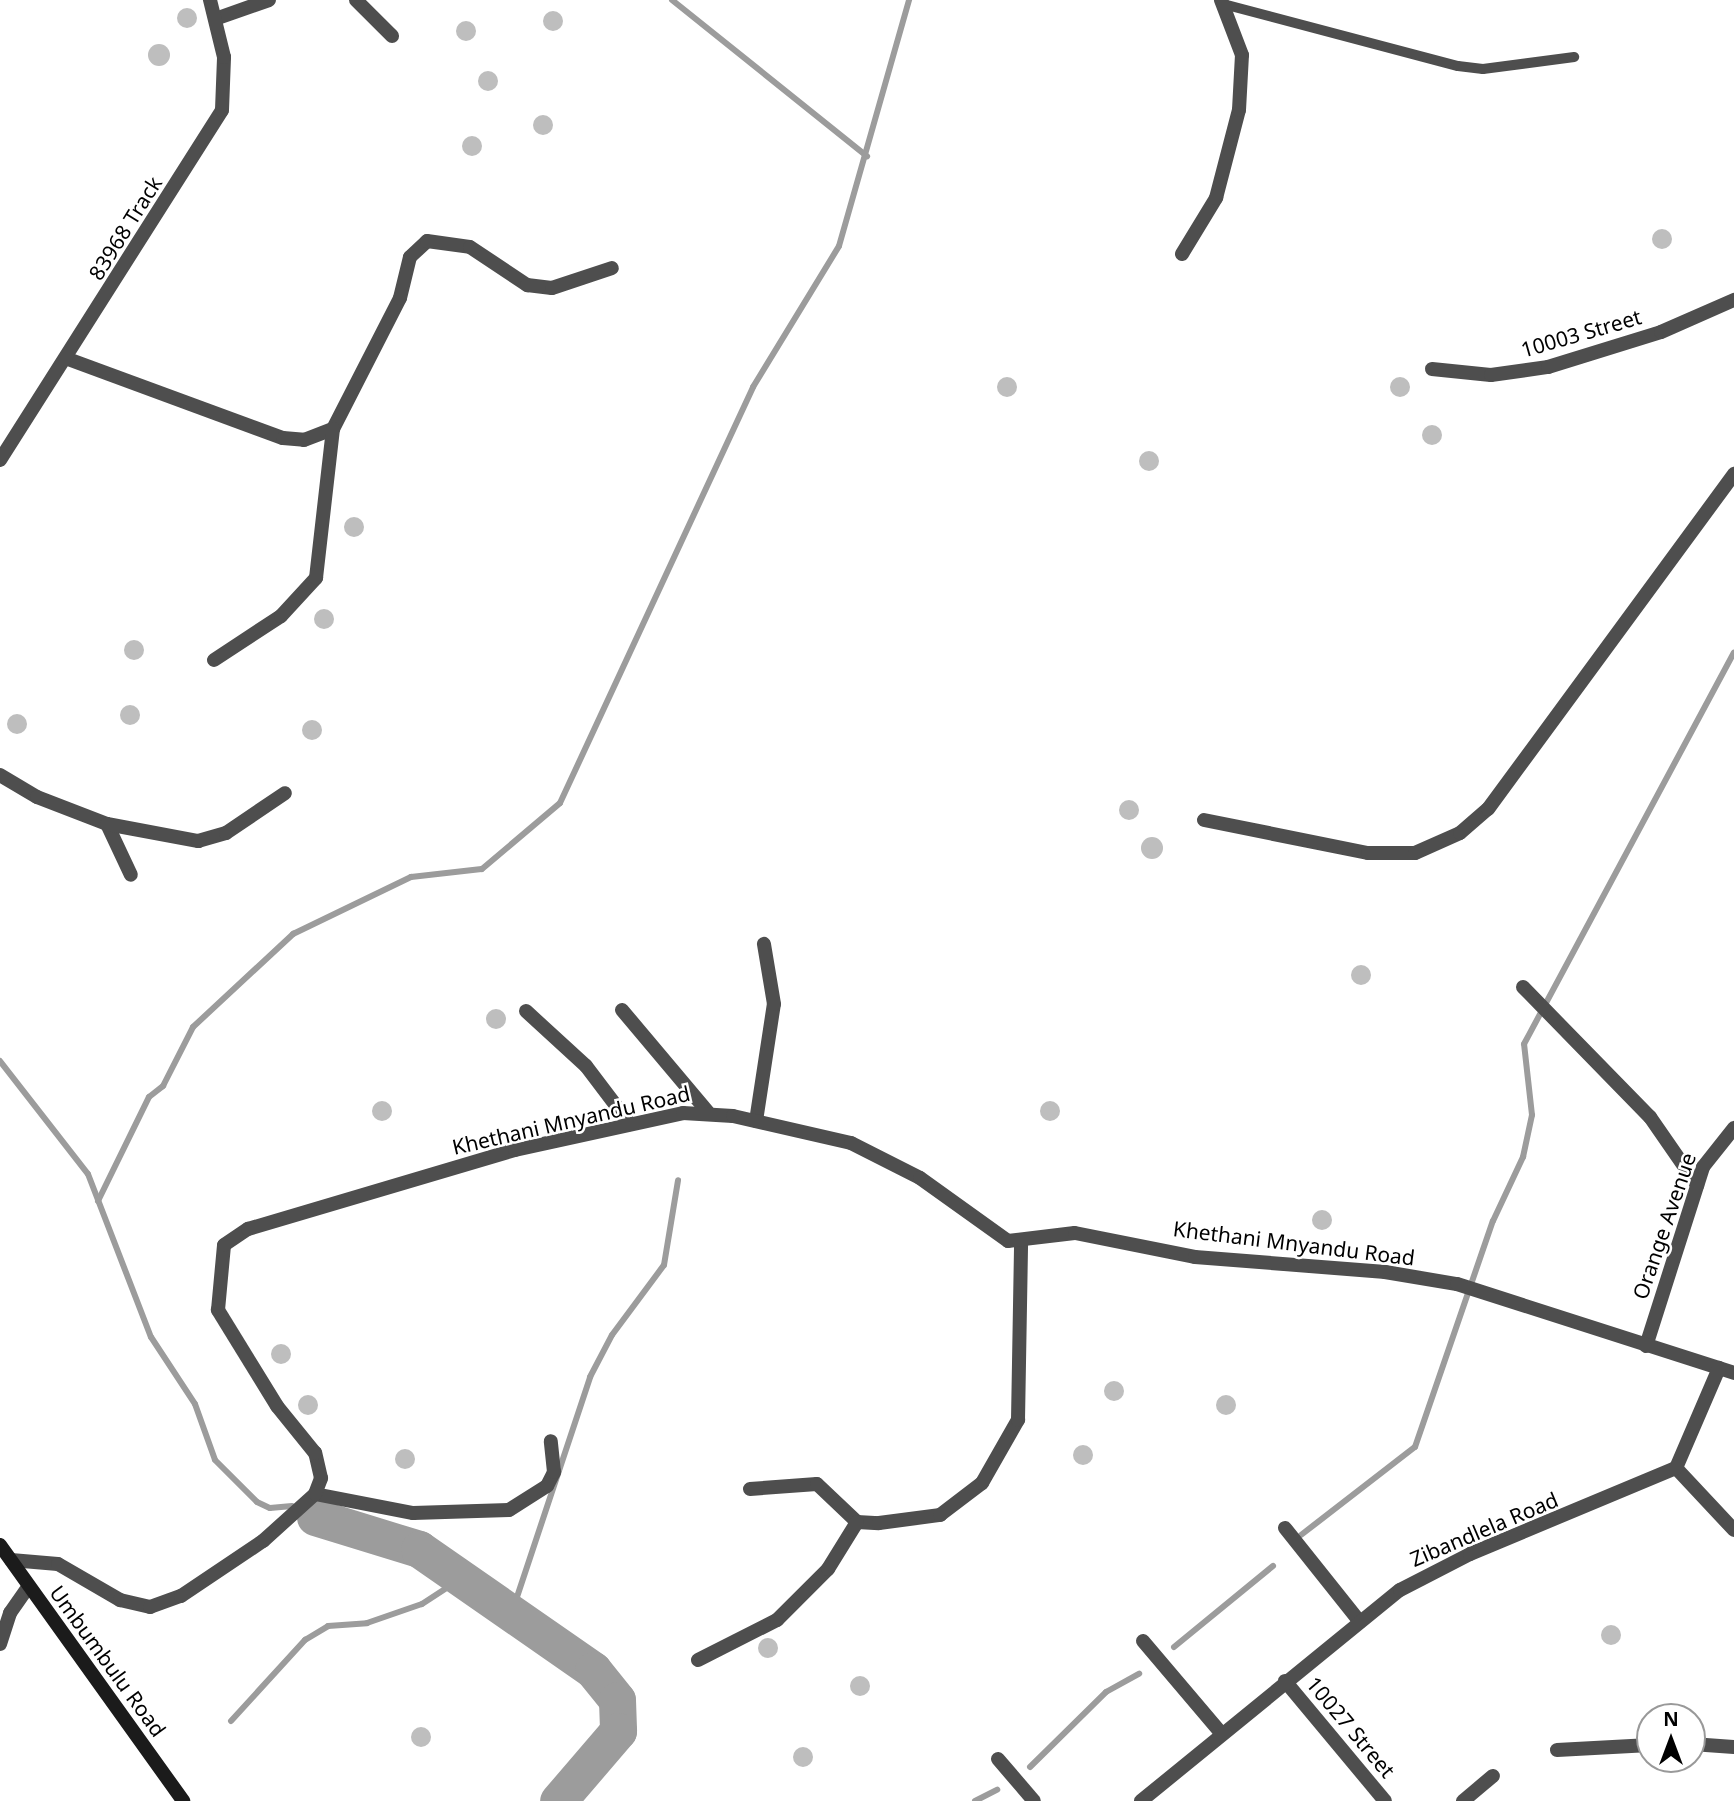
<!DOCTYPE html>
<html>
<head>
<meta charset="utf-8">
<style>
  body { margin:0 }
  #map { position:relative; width:1734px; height:1801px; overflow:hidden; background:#fff; font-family:"Noto Sans",sans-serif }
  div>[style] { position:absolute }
  .stream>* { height:6px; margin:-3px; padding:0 3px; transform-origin:3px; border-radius:3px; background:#9c9c9c }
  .river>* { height:37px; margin:-18.5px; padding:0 18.5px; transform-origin:18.5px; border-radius:18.5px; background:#9c9c9c }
  .building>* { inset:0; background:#bebebe }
  .round { border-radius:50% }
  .lane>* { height:10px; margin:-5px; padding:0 5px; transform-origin:5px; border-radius:5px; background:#4e4e4e }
  .street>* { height:14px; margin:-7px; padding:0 7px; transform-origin:7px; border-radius:7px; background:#4e4e4e }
  .secondary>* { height:14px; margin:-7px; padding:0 7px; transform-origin:7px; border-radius:7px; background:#1b1b1b }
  span { translate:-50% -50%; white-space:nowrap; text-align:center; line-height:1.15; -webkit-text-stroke:5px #fff; paint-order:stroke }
  .street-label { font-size:21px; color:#000 }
  .north { position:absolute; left:1636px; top:1703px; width:70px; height:70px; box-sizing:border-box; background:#fff; border:2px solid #999; border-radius:50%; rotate:0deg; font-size:19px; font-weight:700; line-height:28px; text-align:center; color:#000 }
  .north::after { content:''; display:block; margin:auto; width:24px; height:32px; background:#000; clip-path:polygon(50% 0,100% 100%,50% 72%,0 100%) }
</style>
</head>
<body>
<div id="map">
  <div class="stream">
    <i style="left:672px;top:0;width:250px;rotate:38.7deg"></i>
    <i style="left:0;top:1061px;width:143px;rotate:52.1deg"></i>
    <i style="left:88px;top:1174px;width:175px;rotate:68.9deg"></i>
    <i style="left:151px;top:1337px;width:80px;rotate:56.7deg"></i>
    <i style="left:195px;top:1404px;width:59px;rotate:70.3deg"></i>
    <i style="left:215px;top:1460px;width:59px;rotate:45deg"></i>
    <i style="left:257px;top:1502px;width:14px;rotate:25deg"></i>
    <i style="left:270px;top:1508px;width:22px;rotate:-5deg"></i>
    <i style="left:98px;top:1201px;width:116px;rotate:-63.9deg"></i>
    <i style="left:149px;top:1097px;width:18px;rotate:-38deg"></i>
    <i style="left:163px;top:1086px;width:66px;rotate:-63deg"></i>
    <i style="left:193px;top:1027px;width:137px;rotate:-42.9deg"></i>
    <i style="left:293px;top:934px;width:131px;rotate:-25.8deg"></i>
    <i style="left:411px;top:877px;width:71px;rotate:-6.4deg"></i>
    <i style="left:482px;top:869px;width:102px;rotate:-40.2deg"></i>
    <i style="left:560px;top:803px;width:459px;rotate:-65.1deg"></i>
    <i style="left:753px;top:387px;width:165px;rotate:-58.6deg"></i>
    <i style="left:839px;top:246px;width:256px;rotate:-74.1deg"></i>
    <i style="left:1301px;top:1535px;width:144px;rotate:-37.7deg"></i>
    <i style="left:1415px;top:1447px;width:239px;rotate:-71deg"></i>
    <i style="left:1493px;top:1221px;width:71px;rotate:-64.9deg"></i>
    <i style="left:1523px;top:1157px;width:43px;rotate:-77.9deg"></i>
    <i style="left:1532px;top:1115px;width:71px;rotate:-96.4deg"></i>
    <i style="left:1524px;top:1044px;width:444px;rotate:-61.8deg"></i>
    <i style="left:512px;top:1612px;width:248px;rotate:-71.6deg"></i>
    <i style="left:590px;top:1377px;width:47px;rotate:-62.4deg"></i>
    <i style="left:612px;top:1335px;width:87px;rotate:-53.4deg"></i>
    <i style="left:664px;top:1265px;width:86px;rotate:-80.6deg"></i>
    <i style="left:1174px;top:1647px;width:128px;rotate:-39.3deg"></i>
    <i style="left:231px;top:1721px;width:110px;rotate:-47.6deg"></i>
    <i style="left:305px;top:1640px;width:27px;rotate:-31deg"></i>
    <i style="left:328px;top:1626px;width:39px;rotate:-4deg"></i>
    <i style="left:367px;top:1623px;width:58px;rotate:-19.1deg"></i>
    <i style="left:422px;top:1604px;width:48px;rotate:-33deg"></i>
    <i style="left:1030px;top:1767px;width:107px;rotate:-44.6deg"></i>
    <i style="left:1106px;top:1692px;width:38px;rotate:-29deg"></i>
    <i style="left:975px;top:1801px;width:25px;rotate:-27deg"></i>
  </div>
  <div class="river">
    <i style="left:315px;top:1517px;width:109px;rotate:17.1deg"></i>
    <i style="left:419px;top:1549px;width:212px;rotate:34.8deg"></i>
    <i style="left:593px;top:1670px;width:38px;rotate:51deg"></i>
    <i style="left:617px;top:1700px;width:31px;rotate:88deg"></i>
    <i style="left:618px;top:1731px;width:92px;rotate:130.6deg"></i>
  </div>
  <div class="building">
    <i class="round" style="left:177px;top:8px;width:20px;height:20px"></i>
    <i class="round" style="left:543px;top:11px;width:20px;height:20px"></i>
    <i class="round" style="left:456px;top:21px;width:20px;height:20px"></i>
    <i class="round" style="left:148px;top:44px;width:22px;height:22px"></i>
    <i class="round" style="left:478px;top:71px;width:20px;height:20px"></i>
    <i class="round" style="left:533px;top:115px;width:20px;height:20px"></i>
    <i class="round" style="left:462px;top:136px;width:20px;height:20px"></i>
    <i class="round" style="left:1652px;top:229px;width:20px;height:20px"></i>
    <i class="round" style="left:1390px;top:377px;width:20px;height:20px"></i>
    <i class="round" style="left:997px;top:377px;width:20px;height:20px"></i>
    <i class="round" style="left:1422px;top:425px;width:20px;height:20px"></i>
    <i class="round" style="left:1139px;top:451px;width:20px;height:20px"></i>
    <i class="round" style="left:344px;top:517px;width:20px;height:20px"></i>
    <i class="round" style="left:314px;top:609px;width:20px;height:20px"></i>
    <i class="round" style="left:124px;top:640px;width:20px;height:20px"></i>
    <i class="round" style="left:120px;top:705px;width:20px;height:20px"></i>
    <i class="round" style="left:7px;top:714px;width:20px;height:20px"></i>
    <i class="round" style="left:302px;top:720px;width:20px;height:20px"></i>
    <i class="round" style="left:1119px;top:800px;width:20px;height:20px"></i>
    <i class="round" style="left:1141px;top:837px;width:22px;height:22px"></i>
    <i class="round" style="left:1351px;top:965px;width:20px;height:20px"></i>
    <i class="round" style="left:486px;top:1009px;width:20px;height:20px"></i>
    <i class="round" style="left:372px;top:1101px;width:20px;height:20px"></i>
    <i class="round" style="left:1040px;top:1101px;width:20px;height:20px"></i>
    <i class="round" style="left:1312px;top:1210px;width:20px;height:20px"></i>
    <i class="round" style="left:271px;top:1344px;width:20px;height:20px"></i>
    <i class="round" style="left:1104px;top:1381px;width:20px;height:20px"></i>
    <i class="round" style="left:1216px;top:1395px;width:20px;height:20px"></i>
    <i class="round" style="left:298px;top:1395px;width:20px;height:20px"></i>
    <i class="round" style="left:1073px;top:1445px;width:20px;height:20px"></i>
    <i class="round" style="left:395px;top:1449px;width:20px;height:20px"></i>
    <i class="round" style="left:1601px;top:1625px;width:20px;height:20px"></i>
    <i class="round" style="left:758px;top:1638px;width:20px;height:20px"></i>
    <i class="round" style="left:850px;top:1676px;width:20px;height:20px"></i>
    <i class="round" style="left:411px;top:1727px;width:20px;height:20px"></i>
    <i class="round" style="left:793px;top:1747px;width:20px;height:20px"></i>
  </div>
  <div class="lane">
    <i style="left:1223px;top:4px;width:243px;rotate:14.8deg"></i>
    <i style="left:1458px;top:66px;width:25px;rotate:7deg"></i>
    <i style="left:1483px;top:69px;width:92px;rotate:-7.5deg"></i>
  </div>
  <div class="street">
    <i style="left:356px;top:0;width:51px;rotate:45deg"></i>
    <i style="left:218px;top:18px;width:54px;rotate:-19.4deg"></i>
    <i style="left:1182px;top:254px;width:66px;rotate:-58.7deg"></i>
    <i style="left:1216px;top:198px;width:91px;rotate:-75.4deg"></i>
    <i style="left:1239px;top:110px;width:55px;rotate:-86.9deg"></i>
    <i style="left:1242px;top:55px;width:59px;rotate:-110.9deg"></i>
    <i style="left:68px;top:359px;width:229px;rotate:20.2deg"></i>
    <i style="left:283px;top:438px;width:21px;rotate:5deg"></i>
    <i style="left:304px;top:440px;width:31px;rotate:-21deg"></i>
    <i style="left:333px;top:429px;width:147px;rotate:-62.9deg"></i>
    <i style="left:400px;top:298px;width:42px;rotate:-76.3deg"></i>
    <i style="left:410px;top:257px;width:23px;rotate:-43deg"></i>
    <i style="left:427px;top:241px;width:43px;rotate:7.9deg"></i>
    <i style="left:470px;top:247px;width:69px;rotate:33.7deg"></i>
    <i style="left:527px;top:285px;width:25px;rotate:7deg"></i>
    <i style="left:552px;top:288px;width:63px;rotate:-18.4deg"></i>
    <i style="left:1432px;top:369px;width:59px;rotate:5.8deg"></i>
    <i style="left:1491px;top:375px;width:58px;rotate:-8deg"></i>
    <i style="left:1548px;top:367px;width:118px;rotate:-17.2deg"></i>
    <i style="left:1661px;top:332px;width:80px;rotate:-23.7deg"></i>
    <i style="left:0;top:460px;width:414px;rotate:-57.6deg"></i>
    <i style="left:222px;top:110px;width:53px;rotate:-87.8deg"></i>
    <i style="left:224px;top:57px;width:59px;rotate:-103.8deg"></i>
    <i style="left:214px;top:660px;width:80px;rotate:-33.3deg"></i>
    <i style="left:281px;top:616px;width:52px;rotate:-47.4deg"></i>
    <i style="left:316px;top:578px;width:150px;rotate:-83.5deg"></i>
    <i style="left:0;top:775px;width:43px;rotate:30.7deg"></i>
    <i style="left:37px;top:797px;width:75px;rotate:21.1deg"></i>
    <i style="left:107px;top:824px;width:56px;rotate:64.8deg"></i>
    <i style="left:1204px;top:820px;width:167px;rotate:11.4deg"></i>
    <i style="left:1368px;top:853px;width:47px"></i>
    <i style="left:1415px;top:853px;width:49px;rotate:-24deg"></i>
    <i style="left:1460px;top:833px;width:37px;rotate:-41deg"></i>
    <i style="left:1488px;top:809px;width:416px;rotate:-53.7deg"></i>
    <i style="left:107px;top:824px;width:93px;rotate:10.6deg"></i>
    <i style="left:198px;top:841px;width:29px;rotate:-16deg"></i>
    <i style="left:226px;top:833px;width:71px;rotate:-34.1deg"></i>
    <i style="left:1523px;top:987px;width:182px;rotate:45.7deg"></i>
    <i style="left:1650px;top:1117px;width:83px;rotate:55.3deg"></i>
    <i style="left:622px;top:1010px;width:133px;rotate:49.9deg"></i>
    <i style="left:526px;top:1011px;width:81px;rotate:42.5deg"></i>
    <i style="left:586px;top:1066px;width:73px;rotate:52.8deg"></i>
    <i style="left:756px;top:1121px;width:118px;rotate:-81.3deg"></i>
    <i style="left:774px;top:1004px;width:61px;rotate:-99.5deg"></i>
    <i style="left:1646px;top:1346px;width:188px;rotate:-72.3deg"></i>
    <i style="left:1703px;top:1167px;width:50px;rotate:-51.5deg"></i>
    <i style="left:1676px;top:1468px;width:85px;rotate:46.9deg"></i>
    <i style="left:750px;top:1489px;width:67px;rotate:-4.3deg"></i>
    <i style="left:817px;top:1484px;width:55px;rotate:43.5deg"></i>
    <i style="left:857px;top:1522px;width:22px;rotate:3deg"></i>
    <i style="left:879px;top:1523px;width:62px;rotate:-7.5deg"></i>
    <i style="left:940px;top:1515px;width:53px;rotate:-37.3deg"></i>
    <i style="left:982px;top:1483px;width:73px;rotate:-60.3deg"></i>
    <i style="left:1018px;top:1420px;width:180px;rotate:-89deg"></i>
    <i style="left:315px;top:1494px;width:100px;rotate:11deg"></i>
    <i style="left:413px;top:1513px;width:96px;rotate:-1.8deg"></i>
    <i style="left:509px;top:1510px;width:45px;rotate:-32.3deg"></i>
    <i style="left:547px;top:1486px;width:16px;rotate:-63deg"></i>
    <i style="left:554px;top:1472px;width:31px;rotate:-96deg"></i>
    <i style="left:1285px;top:1528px;width:120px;rotate:51.4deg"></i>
    <i style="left:11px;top:1560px;width:47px;rotate:4.9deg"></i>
    <i style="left:58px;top:1564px;width:72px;rotate:30.1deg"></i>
    <i style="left:120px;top:1600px;width:31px;rotate:13deg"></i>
    <i style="left:150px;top:1607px;width:33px;rotate:-20deg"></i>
    <i style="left:181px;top:1596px;width:99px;rotate:-33.9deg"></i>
    <i style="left:263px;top:1541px;width:70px;rotate:-42.1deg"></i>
    <i style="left:315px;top:1494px;width:17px;rotate:-69deg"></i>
    <i style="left:321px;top:1478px;width:26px;rotate:-103deg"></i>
    <i style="left:315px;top:1453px;width:60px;rotate:-129deg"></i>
    <i style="left:277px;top:1406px;width:113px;rotate:-121.6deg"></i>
    <i style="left:218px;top:1310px;width:65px;rotate:-84.7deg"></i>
    <i style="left:224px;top:1245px;width:29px;rotate:-34deg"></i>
    <i style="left:248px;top:1229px;width:278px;rotate:-16.5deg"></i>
    <i style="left:515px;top:1150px;width:172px;rotate:-12.4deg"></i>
    <i style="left:683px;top:1113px;width:50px;rotate:3.4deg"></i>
    <i style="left:733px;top:1116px;width:121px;rotate:12.9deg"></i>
    <i style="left:851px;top:1143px;width:77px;rotate:26.9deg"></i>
    <i style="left:920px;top:1178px;width:108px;rotate:35.6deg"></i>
    <i style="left:1008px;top:1241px;width:67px;rotate:-6.8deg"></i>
    <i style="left:1075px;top:1233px;width:122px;rotate:11.3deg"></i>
    <i style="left:1195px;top:1257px;width:191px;rotate:4.5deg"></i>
    <i style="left:1385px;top:1272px;width:73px;rotate:9.5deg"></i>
    <i style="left:1457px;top:1284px;width:291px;rotate:17.8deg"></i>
    <i style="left:1143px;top:1641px;width:121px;rotate:49.7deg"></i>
    <i style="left:0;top:1644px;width:33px;rotate:-72deg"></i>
    <i style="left:10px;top:1613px;width:32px;rotate:-55deg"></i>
    <i style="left:698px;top:1660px;width:89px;rotate:-26.9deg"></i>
    <i style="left:777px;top:1620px;width:72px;rotate:-45deg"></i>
    <i style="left:828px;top:1569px;width:55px;rotate:-58.3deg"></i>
    <i style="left:1285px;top:1681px;width:156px;rotate:50.2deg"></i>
    <i style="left:1692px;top:1744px;width:42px;rotate:4.1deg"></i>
    <i style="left:1557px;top:1750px;width:93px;rotate:-3.1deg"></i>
    <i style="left:998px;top:1759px;width:55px;rotate:49.4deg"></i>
    <i style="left:1141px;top:1801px;width:334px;rotate:-39.2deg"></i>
    <i style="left:1400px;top:1590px;width:79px;rotate:-27.2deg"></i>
    <i style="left:1470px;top:1554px;width:223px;rotate:-22.7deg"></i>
    <i style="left:1676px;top:1468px;width:109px;rotate:-66.7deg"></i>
    <i style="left:1463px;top:1801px;width:39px;rotate:-40deg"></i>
  </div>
  <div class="secondary">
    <i style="left:0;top:1545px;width:315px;rotate:54.4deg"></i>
  </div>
  <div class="street-label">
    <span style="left:125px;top:228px;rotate:-58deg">83968 Track</span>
    <span style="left:1581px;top:333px;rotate:-16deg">10003 Street</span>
    <span style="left:571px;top:1120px;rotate:-13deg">Khethani Mnyandu Road</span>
    <span style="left:1664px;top:1226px;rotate:-71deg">Orange Avenue</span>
    <span style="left:1294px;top:1243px;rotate:7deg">Khethani Mnyandu Road</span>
    <span style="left:1484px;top:1529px;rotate:-23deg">Zibandlela Road</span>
    <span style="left:108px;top:1661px;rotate:54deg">Umbumbulu Road</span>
    <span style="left:1351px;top:1727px;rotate:50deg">10027 Street</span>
  </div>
  <div class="north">N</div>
</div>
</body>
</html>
